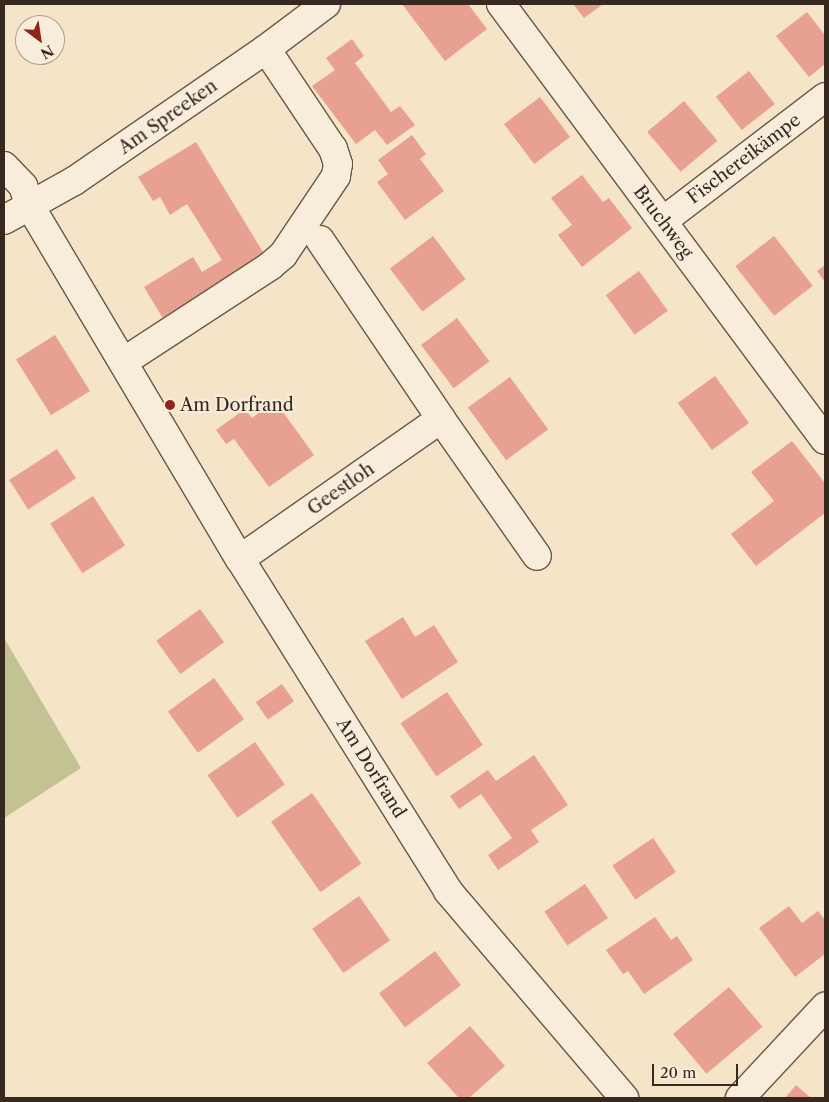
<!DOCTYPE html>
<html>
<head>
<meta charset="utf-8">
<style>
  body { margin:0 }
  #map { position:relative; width:829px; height:1102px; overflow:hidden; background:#f5e4c8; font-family:"Libre Caslon Text",serif }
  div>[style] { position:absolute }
  .green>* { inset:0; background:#c2c292 }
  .building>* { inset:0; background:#e8a091; transform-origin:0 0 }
  .roads { filter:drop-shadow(1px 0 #67584a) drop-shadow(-1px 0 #67584a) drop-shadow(0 1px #67584a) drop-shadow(0 -1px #67584a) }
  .minor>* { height:28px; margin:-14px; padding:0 14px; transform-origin:14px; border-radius:14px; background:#f8eddb }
  .dots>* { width:14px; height:14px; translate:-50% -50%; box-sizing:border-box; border:2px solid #f8eddb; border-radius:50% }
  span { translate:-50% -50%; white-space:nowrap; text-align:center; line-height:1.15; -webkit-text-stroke:4px #f8eddb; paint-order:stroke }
  .street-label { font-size:18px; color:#382920 }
  .poi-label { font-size:18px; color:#382920 }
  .left { translate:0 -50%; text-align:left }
  .frame { position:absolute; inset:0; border:5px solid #382920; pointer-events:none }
  .north { position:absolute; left:15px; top:15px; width:50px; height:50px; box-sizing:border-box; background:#f8eddb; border:1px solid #ab9f90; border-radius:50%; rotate:149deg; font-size:14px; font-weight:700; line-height:20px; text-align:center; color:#382920 }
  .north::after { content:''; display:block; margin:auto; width:18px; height:22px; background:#8f2418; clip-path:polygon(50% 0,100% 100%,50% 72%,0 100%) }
  .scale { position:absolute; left:652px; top:1064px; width:86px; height:22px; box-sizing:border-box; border:2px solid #382920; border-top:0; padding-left:6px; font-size:15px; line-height:18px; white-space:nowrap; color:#382920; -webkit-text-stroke:4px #f8eddb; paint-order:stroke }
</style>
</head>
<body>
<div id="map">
  <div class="green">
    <i style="clip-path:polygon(4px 638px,81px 768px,4px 818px)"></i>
  </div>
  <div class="building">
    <i style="clip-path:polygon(402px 4px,468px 4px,487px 29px,445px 61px)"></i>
    <i style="clip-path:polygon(573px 4px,603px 4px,584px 18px)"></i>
    <i style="clip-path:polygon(807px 12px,825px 35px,825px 64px,809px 77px,776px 36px)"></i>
    <i style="clip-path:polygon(352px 39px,364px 56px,355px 63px,391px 112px,400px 106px,415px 125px,387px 145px,375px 130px,356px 144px,312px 86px,335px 70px,326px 58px)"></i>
    <i style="left:749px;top:71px;width:42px;height:42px;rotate:52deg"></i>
    <i style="left:540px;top:97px;width:50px;height:45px;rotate:53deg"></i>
    <i style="left:684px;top:101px;width:52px;height:48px;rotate:50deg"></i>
    <i style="clip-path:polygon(412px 135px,426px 154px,420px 159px,444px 191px,405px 220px,377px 182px,388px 174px,378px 160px)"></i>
    <i style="clip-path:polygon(196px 142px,266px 257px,164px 320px,144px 287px,193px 257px,202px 272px,222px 260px,187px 204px,170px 215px,160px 197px,153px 201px,138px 177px)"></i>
    <i style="clip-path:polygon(582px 175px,603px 202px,609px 198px,632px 228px,582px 267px,558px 235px,572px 225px,551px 198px)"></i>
    <i style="left:433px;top:236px;width:54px;height:54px;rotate:53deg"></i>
    <i style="left:774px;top:236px;width:63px;height:49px;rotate:52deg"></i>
    <i style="clip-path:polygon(825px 265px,825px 282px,817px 271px)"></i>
    <i style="left:639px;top:271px;width:49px;height:41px;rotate:54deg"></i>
    <i style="left:457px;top:318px;width:54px;height:45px;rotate:53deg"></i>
    <i style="left:55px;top:335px;width:66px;height:46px;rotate:58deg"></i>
    <i style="left:715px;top:376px;width:58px;height:46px;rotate:54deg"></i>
    <i style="left:510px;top:377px;width:65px;height:52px;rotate:54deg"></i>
    <i style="clip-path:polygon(275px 401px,314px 455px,269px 487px,234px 439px,226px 444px,216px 430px,245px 409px,252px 418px)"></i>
    <i style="clip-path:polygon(792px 441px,825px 483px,825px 513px,756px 566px,731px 534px,774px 501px,751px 472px)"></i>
    <i style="left:57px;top:449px;width:35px;height:57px;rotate:57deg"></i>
    <i style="left:93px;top:496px;width:59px;height:51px;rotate:57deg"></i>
    <i style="left:200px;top:609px;width:41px;height:54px;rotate:54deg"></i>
    <i style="clip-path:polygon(403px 617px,415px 637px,434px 625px,458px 662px,402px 699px,365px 641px)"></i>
    <i style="left:214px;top:678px;width:51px;height:57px;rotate:54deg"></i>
    <i style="left:282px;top:684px;width:21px;height:32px;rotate:55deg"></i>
    <i style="left:447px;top:692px;width:64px;height:56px;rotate:56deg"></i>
    <i style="left:255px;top:742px;width:52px;height:58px;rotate:55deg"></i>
    <i style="clip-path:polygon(534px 755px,568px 805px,531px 830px,539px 842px,498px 870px,488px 855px,512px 838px,481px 794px,459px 809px,450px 796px,488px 770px,496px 781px)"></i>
    <i style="left:312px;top:793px;width:86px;height:50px;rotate:55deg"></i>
    <i style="left:653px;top:838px;width:41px;height:49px;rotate:56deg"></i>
    <i style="left:585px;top:884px;width:41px;height:49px;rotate:56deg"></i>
    <i style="left:359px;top:896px;width:54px;height:57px;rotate:55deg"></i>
    <i style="clip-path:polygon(789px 906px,802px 923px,818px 911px,825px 920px,825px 954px,795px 977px,759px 928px)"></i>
    <i style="clip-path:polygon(655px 917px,671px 940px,677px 936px,693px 960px,644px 994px,628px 971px,623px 974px,606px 950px)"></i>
    <i style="left:435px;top:951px;width:43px;height:70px;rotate:53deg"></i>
    <i style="left:729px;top:987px;width:52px;height:73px;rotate:50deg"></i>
    <i style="clip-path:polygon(470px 1026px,505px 1066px,469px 1098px,459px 1098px,427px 1063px)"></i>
    <i style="clip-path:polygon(796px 1085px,811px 1098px,785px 1098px)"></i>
  </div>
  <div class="roads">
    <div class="minor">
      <i style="left:501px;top:4px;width:543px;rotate:53.38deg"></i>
      <i style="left:4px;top:166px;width:28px;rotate:46deg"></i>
      <i style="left:23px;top:186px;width:21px;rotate:71deg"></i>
      <i style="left:30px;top:206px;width:411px;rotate:59.3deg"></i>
      <i style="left:240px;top:559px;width:392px;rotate:57.9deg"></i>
      <i style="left:448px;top:891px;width:272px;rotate:49.6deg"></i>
      <i style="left:4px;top:220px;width:80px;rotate:-29.1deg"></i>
      <i style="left:74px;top:181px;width:233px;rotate:-34.5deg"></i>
      <i style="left:266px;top:49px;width:75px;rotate:-36.9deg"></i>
      <i style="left:663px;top:221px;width:204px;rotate:-37.4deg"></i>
      <i style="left:320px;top:240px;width:216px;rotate:55.9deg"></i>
      <i style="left:441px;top:419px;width:167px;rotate:55deg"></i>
      <i style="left:123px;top:362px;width:176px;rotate:-33.1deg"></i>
      <i style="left:270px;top:266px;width:17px;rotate:-40deg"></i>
      <i style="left:283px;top:255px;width:95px;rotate:-56.1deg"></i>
      <i style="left:336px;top:176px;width:12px;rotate:-81deg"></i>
      <i style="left:338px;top:164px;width:16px;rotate:-108deg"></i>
      <i style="left:333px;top:149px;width:120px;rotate:-123.8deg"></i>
      <i style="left:240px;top:559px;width:245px;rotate:-34.9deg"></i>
      <i style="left:740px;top:1098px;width:125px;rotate:-47deg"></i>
    </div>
  </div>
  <div class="dots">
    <i style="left:170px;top:405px;background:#8f2418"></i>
  </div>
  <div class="street-label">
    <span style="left:168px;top:117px;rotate:-35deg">Am Spreeken</span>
    <span style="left:744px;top:159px;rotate:-37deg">Fischereikämpe</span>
    <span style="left:663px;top:222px;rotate:53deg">Bruchweg</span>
    <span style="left:341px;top:489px;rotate:-35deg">Geestloh</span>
    <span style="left:371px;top:768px;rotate:58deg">Am Dorfrand</span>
  </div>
  <div class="poi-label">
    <span class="left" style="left:180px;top:405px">Am Dorfrand</span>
  </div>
  <div class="frame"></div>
  <div class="north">N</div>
  <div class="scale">20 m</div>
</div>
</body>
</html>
